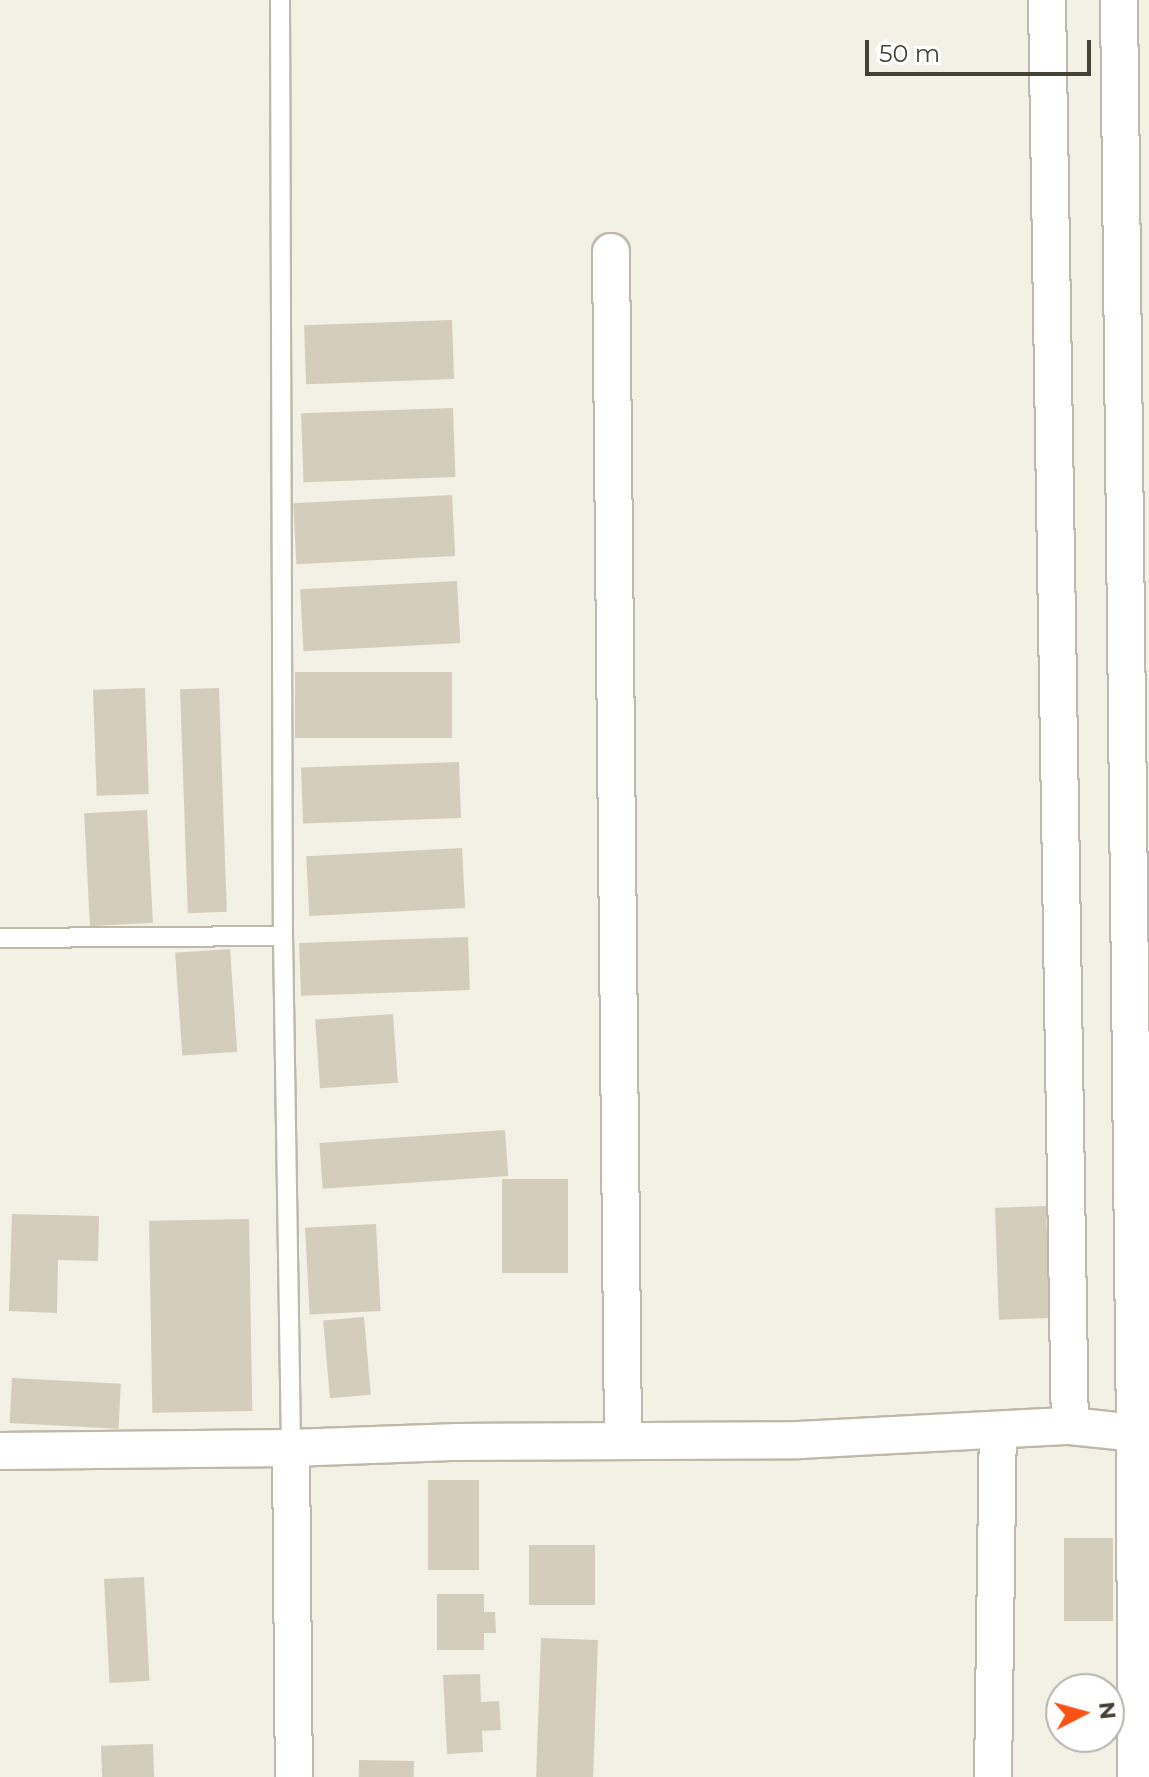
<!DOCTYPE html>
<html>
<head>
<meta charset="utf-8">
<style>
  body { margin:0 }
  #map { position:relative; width:1149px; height:1777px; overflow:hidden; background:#f3f0e5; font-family:Montserrat,sans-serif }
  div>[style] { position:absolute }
  .building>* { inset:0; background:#d4cdbb; transform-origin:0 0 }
  .roads { filter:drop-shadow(2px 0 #beb9a8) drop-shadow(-2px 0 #beb9a8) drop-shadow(0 2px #beb9a8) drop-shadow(0 -2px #beb9a8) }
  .lane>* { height:18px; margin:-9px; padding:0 9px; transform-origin:9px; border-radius:9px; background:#fff }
  .street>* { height:36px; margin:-18px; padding:0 18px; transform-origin:18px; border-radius:18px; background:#fff }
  span { translate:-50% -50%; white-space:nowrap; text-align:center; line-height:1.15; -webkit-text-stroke:6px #fff; paint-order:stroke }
  .north { position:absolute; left:1045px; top:1673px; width:80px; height:80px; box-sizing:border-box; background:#fff; border:2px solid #b5b3ae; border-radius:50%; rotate:84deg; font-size:22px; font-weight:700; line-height:32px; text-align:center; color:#454135 }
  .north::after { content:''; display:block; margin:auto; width:28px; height:36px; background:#f95316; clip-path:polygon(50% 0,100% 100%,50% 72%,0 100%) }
  .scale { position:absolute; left:865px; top:40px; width:226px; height:36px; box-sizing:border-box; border:4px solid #454135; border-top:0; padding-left:10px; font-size:24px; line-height:28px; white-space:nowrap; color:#454135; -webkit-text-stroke:6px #fff; paint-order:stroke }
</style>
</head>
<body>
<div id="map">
  <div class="building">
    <i style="left:452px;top:320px;width:59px;height:148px;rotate:88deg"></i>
    <i style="left:453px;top:408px;width:69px;height:152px;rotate:88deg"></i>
    <i style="left:452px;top:495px;width:61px;height:159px;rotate:87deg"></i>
    <i style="left:457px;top:581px;width:62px;height:157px;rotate:87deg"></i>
    <i style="left:295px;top:672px;width:157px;height:66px"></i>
    <i style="left:145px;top:688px;width:106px;height:52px;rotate:88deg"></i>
    <i style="left:219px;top:688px;width:224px;height:39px;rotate:88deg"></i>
    <i style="left:459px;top:762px;width:56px;height:158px;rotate:88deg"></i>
    <i style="left:147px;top:810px;width:113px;height:63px;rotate:87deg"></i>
    <i style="left:462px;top:848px;width:60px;height:156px;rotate:87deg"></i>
    <i style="left:468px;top:937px;width:53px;height:169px;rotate:88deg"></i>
    <i style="left:230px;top:949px;width:103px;height:55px;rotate:86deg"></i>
    <i style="left:393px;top:1014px;width:69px;height:78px;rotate:86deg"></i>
    <i style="left:505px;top:1130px;width:46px;height:186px;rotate:86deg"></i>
    <i style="left:502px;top:1179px;width:66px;height:94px"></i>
    <i style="left:1046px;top:1206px;width:112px;height:51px;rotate:88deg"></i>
    <i style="clip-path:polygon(12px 1214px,99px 1216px,98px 1261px,58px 1260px,57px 1313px,9px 1311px)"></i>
    <i style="left:249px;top:1219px;width:192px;height:100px;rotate:89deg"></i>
    <i style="left:376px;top:1224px;width:87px;height:71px;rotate:87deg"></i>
    <i style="left:364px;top:1317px;width:78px;height:41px;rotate:85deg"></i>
    <i style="left:12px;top:1378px;width:109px;height:45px;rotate:3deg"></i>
    <i style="left:428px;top:1480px;width:51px;height:90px"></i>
    <i style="left:1113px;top:1538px;width:83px;height:49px;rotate:90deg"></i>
    <i style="left:529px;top:1545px;width:66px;height:60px"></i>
    <i style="left:144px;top:1577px;width:104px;height:40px;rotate:87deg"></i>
    <i style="clip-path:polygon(437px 1594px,484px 1594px,484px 1612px,495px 1612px,496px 1633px,484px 1633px,484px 1650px,437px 1650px)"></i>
    <i style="left:541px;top:1638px;width:57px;height:139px;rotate:2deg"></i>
    <i style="clip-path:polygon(480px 1674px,481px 1702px,499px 1701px,501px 1730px,482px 1731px,483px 1752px,447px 1754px,443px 1675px)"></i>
    <i style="left:153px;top:1744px;width:33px;height:52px;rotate:88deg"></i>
    <i style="left:359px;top:1760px;width:55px;height:17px;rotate:1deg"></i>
  </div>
  <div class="roads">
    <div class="lane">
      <i style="left:280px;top:0;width:936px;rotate:89.82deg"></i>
      <i style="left:283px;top:936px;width:512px;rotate:89.1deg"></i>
      <i style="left:0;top:938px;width:283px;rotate:-0.4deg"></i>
    </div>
    <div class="street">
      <i style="left:1047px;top:0;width:1426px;rotate:89.08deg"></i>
      <i style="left:1119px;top:0;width:1433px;rotate:89.36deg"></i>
      <i style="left:1135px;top:1433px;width:14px;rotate:4deg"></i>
      <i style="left:611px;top:252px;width:1188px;rotate:89.42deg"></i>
      <i style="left:291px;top:1448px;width:329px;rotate:89.5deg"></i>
      <i style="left:0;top:1451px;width:291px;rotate:-0.6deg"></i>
      <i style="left:291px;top:1448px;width:167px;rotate:-2.1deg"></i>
      <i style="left:458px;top:1442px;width:341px;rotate:-0.3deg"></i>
      <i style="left:799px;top:1440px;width:271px;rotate:-3deg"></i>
      <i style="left:1070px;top:1426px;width:65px;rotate:6.1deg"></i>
      <i style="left:1135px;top:1433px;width:344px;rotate:89.8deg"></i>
      <i style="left:993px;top:1777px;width:347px;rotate:-89.2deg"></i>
    </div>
  </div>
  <div class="north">N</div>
  <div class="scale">50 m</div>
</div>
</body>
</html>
